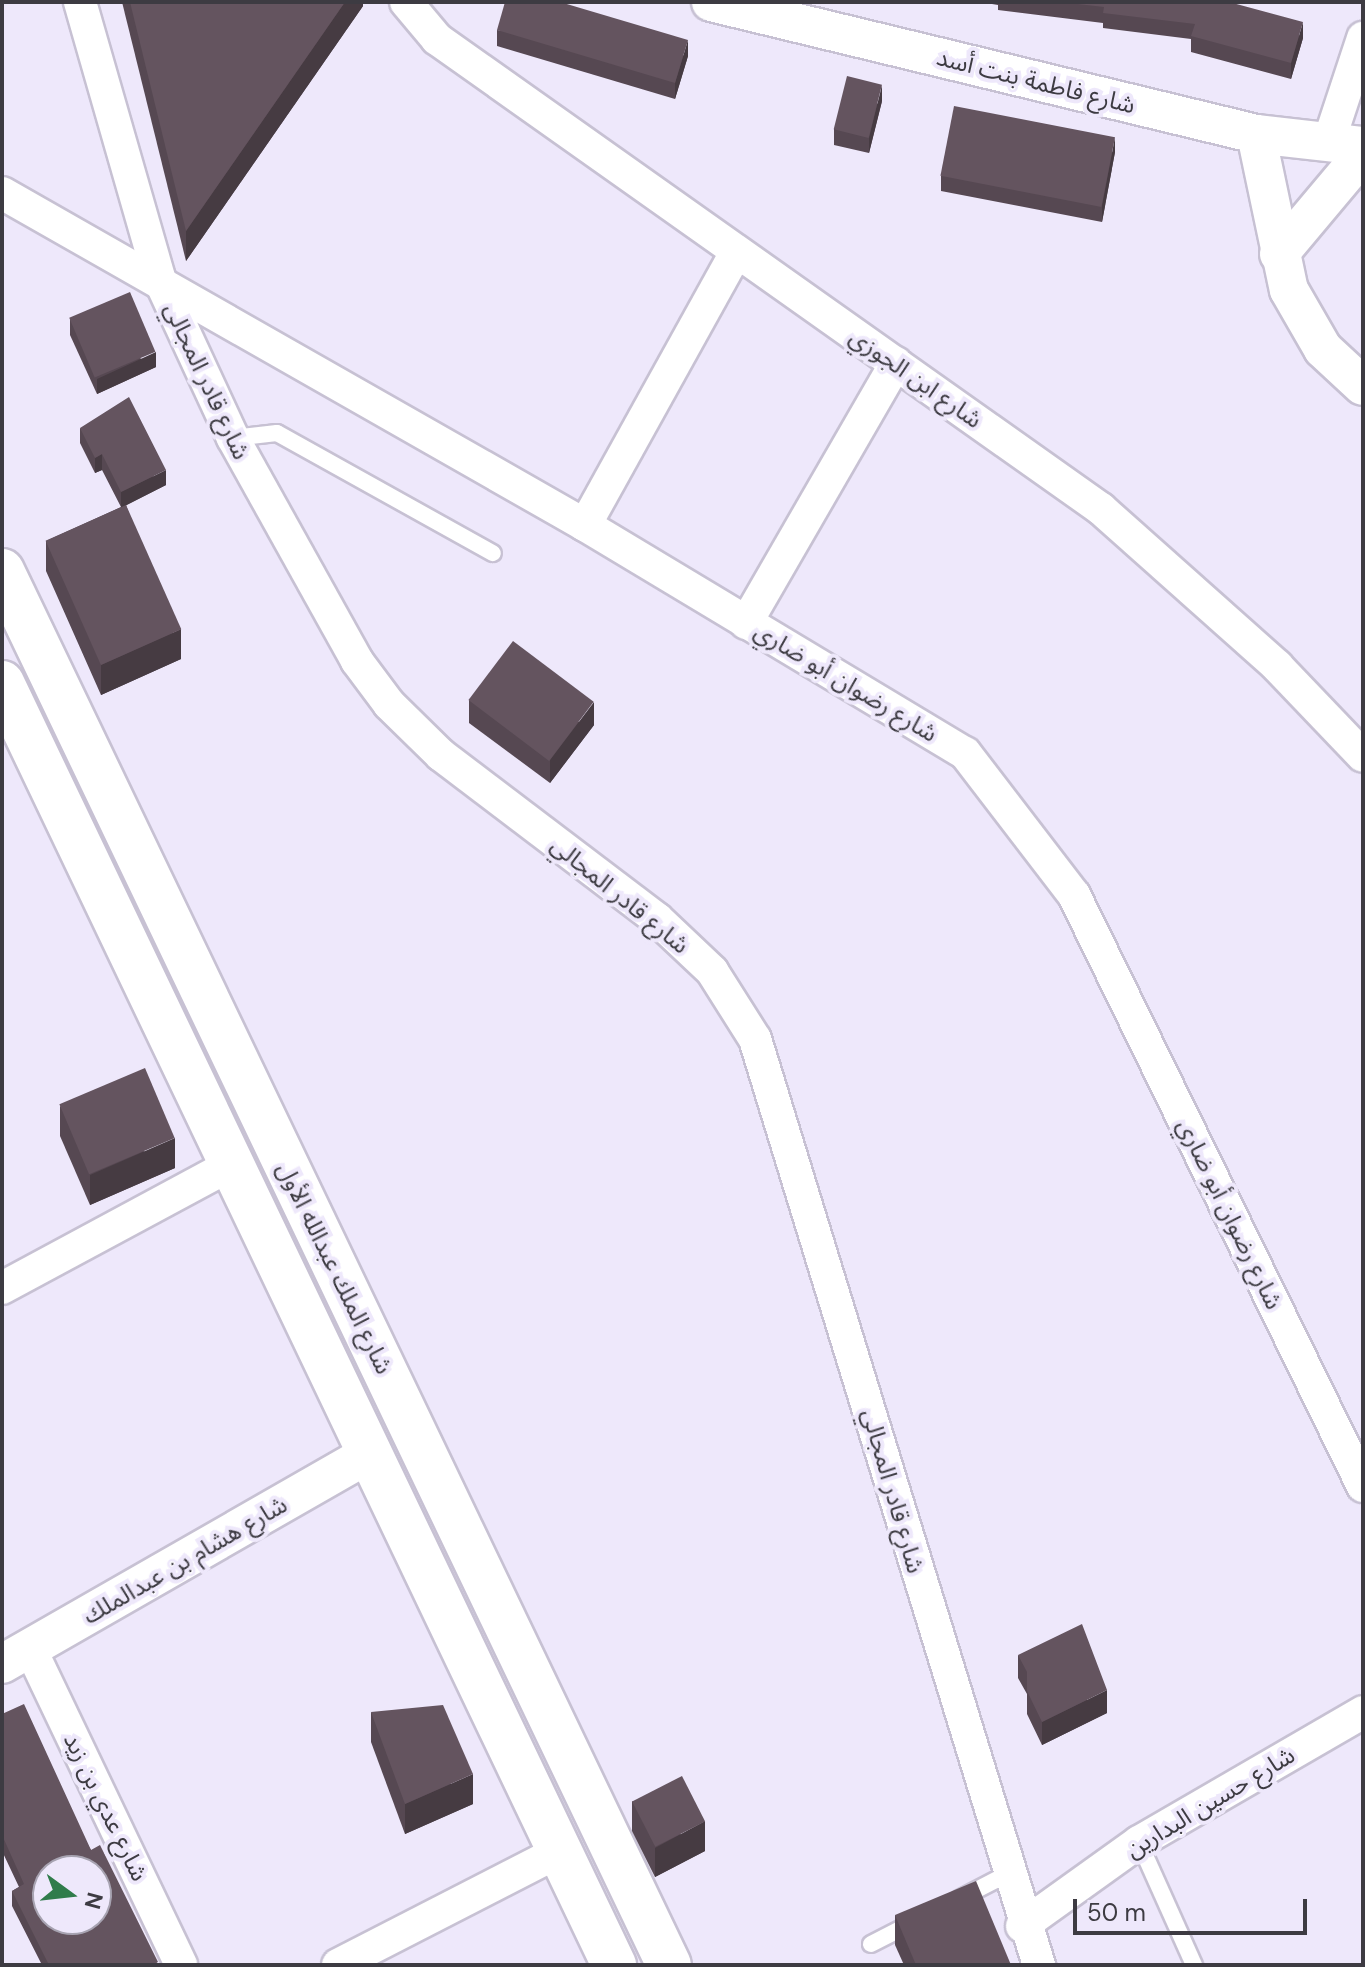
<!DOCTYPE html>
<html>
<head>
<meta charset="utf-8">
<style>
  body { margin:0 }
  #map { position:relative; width:1365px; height:1967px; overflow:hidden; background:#eee8fb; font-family:"DM Sans","Noto Sans Arabic",sans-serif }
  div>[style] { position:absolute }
  .roads { filter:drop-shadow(2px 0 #c7c1d3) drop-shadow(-2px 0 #c7c1d3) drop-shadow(0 2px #c7c1d3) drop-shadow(0 -2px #c7c1d3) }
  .service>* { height:16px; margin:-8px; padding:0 8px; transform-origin:8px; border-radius:8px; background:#fff }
  .minor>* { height:32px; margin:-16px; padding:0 16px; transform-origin:16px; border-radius:16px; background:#fff }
  .tertiary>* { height:38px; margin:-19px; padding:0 19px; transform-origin:19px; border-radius:19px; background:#fff }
  .primary>* { height:44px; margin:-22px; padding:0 22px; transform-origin:22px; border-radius:22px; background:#fff }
  .wall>* { inset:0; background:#564852 }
  .shaded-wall>* { inset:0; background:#463b42 }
  .building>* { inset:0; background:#64545f; transform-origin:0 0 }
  span { translate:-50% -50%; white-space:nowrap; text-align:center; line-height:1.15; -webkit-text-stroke:8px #eee8fb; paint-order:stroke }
  .street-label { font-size:24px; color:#3d3b42 }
  .frame { position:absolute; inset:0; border:4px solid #3d3b42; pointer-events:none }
  .north { position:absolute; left:32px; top:1855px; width:80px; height:80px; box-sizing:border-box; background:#eee8fb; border:2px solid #a7a3b1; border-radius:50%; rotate:105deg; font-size:22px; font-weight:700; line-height:32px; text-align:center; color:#3d3b42 }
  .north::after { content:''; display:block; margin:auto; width:28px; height:36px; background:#307c4b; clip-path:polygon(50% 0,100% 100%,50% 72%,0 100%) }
  .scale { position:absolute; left:1073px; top:1899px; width:234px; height:36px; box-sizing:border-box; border:4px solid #3d3b42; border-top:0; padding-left:10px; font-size:24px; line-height:28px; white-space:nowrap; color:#3d3b42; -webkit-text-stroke:6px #eee8fb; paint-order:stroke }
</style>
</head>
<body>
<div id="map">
  <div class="roads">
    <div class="service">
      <i style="left:233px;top:438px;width:44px;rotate:-6.5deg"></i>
      <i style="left:277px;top:433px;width:247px;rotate:29.1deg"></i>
      <i style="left:1139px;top:1842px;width:135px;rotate:65.9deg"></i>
      <i style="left:959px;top:1899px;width:59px;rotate:-27.4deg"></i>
      <i style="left:871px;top:1944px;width:48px;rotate:-27.1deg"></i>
    </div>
    <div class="minor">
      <i style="left:80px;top:2px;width:287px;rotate:74deg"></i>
      <i style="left:159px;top:278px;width:176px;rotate:65.2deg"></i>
      <i style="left:233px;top:438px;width:255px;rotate:60.9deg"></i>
      <i style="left:357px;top:661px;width:54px;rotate:53.3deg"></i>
      <i style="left:389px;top:704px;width:73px;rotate:44.4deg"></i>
      <i style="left:441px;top:755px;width:271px;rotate:37.2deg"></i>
      <i style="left:657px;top:919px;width:76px;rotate:43.4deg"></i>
      <i style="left:712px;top:971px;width:80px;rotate:57.7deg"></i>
      <i style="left:755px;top:1039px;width:969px;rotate:72.95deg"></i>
      <i style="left:406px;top:2px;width:48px;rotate:50deg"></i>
      <i style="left:437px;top:39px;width:814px;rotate:35.29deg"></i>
      <i style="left:1101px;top:509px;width:236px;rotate:41.7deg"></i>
      <i style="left:1277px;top:666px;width:124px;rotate:46.3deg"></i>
      <i style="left:1328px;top:144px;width:112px;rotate:-71.7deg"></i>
      <i style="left:2px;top:193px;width:671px;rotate:29.66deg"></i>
      <i style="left:585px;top:525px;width:443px;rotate:31deg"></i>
      <i style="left:965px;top:753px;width:179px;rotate:52.5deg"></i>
      <i style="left:1074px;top:895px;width:658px;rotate:63.94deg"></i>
      <i style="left:585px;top:525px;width:311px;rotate:-61deg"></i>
      <i style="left:746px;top:623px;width:300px;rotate:-60deg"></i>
      <i style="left:2px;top:1288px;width:258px;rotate:-28.3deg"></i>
      <i style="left:30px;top:1648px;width:351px;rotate:64.5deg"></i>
      <i style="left:1022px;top:1926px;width:144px;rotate:-35.7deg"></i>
      <i style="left:1139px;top:1842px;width:259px;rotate:-30.1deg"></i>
      <i style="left:338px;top:1965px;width:250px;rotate:-27.2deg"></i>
    </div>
    <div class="tertiary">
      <i style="left:711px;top:2px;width:561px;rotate:13.61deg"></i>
      <i style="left:1256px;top:134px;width:108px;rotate:6.4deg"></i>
      <i style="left:1256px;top:134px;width:159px;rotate:78.1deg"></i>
      <i style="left:1289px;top:290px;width:68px;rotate:60deg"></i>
      <i style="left:1323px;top:349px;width:54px;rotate:42.8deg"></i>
      <i style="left:1279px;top:254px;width:131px;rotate:-50deg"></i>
      <i style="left:2px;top:1664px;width:421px;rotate:-29.8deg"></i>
    </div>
    <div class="primary">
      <i style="left:2px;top:571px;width:1545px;rotate:64.43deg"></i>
      <i style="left:2px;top:683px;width:1421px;rotate:64.48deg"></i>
    </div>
  </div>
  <div class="wall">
    <i style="clip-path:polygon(122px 2px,363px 2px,363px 6px,186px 261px)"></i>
    <i style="clip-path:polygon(980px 2px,1229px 2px,1303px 38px,1291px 79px,1191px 52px,1191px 39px,1103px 28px,1103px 23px,998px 10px,998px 5px)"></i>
    <i style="clip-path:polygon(497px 30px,688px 56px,675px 99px,497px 46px)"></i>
    <i style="clip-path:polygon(882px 101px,869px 153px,834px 145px,834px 129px)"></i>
    <i style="clip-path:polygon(1115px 152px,1102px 222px,941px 191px,941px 176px)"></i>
    <i style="clip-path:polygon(70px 319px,156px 367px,97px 394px,70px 335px)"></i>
    <i style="clip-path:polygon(80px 428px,166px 485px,126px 505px,181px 659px,101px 695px,46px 571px,46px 541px,121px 507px,102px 470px,95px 473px,80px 443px)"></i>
    <i style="clip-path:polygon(469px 700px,594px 725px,550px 783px,469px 723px)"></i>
    <i style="clip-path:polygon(60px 1106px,175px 1168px,90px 1205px,60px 1136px)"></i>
    <i style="clip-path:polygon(1018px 1655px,1107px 1713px,1042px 1745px,1027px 1714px,1027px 1694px,1018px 1678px)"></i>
    <i style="clip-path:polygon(371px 1712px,473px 1804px,405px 1834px,371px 1742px)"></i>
    <i style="clip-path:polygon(2px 1714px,91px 1850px,158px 1965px,42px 1965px,12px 1906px,12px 1891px,19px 1887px,2px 1851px)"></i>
    <i style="clip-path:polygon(632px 1801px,705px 1851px,655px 1877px,632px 1831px)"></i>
    <i style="clip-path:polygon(895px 1915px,1011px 1965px,904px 1965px,895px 1945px)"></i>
  </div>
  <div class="shaded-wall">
    <i style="clip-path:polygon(345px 2px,363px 2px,363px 6px,186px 261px,186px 231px)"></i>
    <i style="clip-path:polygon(1303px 22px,1303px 38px,1291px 79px,1291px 63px)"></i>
    <i style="clip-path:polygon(688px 40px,688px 56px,675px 99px,675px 83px)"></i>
    <i style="clip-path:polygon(882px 85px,882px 101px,869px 153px,869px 138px)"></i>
    <i style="clip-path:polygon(1115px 137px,1115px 152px,1102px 222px,1102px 206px)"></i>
    <i style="clip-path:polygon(156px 352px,156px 367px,97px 394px,97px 379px)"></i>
    <i style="clip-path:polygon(102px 454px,102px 470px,95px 473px,95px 458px)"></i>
    <i style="clip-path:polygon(166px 470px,166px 485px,121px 508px,121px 492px)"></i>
    <i style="clip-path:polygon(181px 629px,181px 659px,101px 695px,101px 665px)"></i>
    <i style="clip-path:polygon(594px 702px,594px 725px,550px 783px,550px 760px)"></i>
    <i style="clip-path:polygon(175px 1138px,175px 1168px,90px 1205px,90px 1175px)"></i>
    <i style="clip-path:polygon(1107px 1690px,1107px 1713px,1042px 1745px,1042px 1722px)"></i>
    <i style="clip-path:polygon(473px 1774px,473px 1804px,405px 1834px,405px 1804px)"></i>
    <i style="clip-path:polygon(705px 1821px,705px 1851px,655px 1877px,655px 1848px)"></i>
  </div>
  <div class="building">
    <i style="clip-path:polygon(130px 2px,345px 2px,186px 231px)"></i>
    <i style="clip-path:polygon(505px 2px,560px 2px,688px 40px,675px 83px,497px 30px)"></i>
    <i style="clip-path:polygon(1060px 2px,1229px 2px,1303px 22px,1291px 63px,1191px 36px,1195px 24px,1103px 13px,1104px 7px)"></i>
    <i style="left:847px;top:76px;width:36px;height:55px;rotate:14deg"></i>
    <i style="left:954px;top:106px;width:164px;height:71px;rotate:11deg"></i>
    <i style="left:130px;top:292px;width:65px;height:66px;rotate:67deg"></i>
    <i style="clip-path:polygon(129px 397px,166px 470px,121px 492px,102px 454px,95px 458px,80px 428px)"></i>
    <i style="left:126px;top:505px;width:136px;height:88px;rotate:66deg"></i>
    <i style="left:513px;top:641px;width:101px;height:74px;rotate:37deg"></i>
    <i style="left:145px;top:1068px;width:76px;height:93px;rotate:67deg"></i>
    <i style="clip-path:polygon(1082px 1624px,1107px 1690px,1042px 1722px,1027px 1691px,1027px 1672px,1018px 1655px)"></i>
    <i style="clip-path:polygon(evenodd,24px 1704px,91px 1850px,100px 1845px,158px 1962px,152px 1965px,49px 1965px,12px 1891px,24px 1884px,2px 1835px,2px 1714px,24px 1704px,48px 1871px,96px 1871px,96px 1919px,48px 1919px,48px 1871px)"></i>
    <i style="clip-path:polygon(443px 1705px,473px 1774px,405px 1804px,371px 1712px)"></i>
    <i style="left:682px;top:1776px;width:51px;height:56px;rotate:63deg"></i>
    <i style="clip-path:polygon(976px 1881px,1011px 1965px,916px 1965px,895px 1915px)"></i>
  </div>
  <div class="street-label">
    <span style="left:1036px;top:81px;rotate:14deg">شارع فاطمة بنت أسد</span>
    <span style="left:916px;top:378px;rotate:35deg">شارع ابن الجوزي</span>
    <span style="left:207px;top:381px;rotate:65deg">شارع قادر المجالي</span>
    <span style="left:846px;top:682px;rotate:31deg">شارع رضوان أبو ضاري</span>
    <span style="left:620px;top:895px;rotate:39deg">شارع قادر المجالي</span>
    <span style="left:1230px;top:1214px;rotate:64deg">شارع رضوان أبو ضاري</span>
    <span style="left:335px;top:1268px;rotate:64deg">شارع الملك عبدالله الأول</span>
    <span style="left:893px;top:1491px;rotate:74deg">شارع قادر المجالي</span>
    <span style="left:185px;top:1560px;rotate:-30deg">شارع هشام بن عبدالملك</span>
    <span style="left:1210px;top:1802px;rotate:-31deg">شارع حسين البدارين</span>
    <span style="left:106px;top:1807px;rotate:64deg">شارع عدي بن زيد</span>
  </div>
  <div class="frame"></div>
  <div class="north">N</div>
  <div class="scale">50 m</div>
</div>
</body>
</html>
